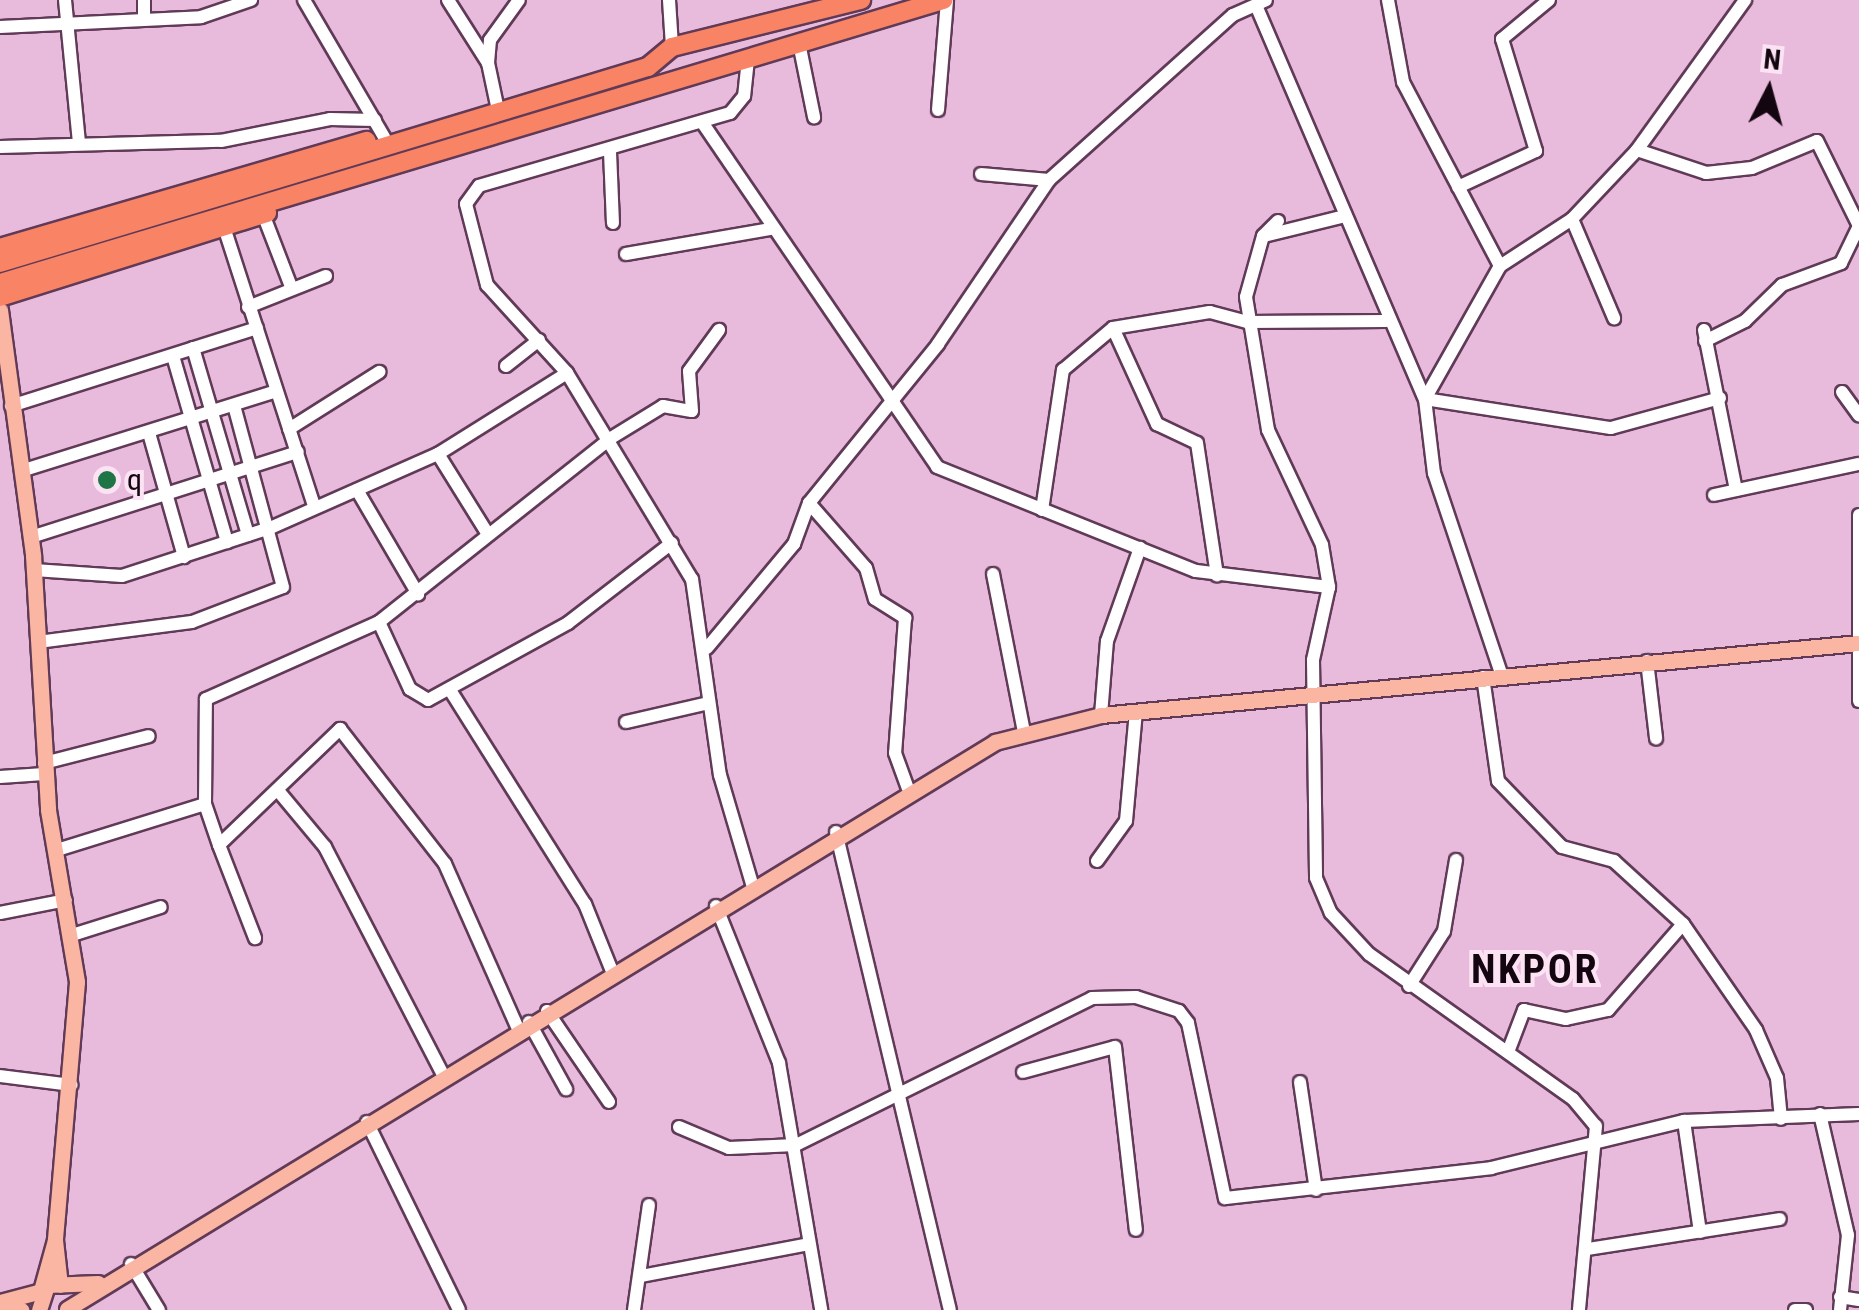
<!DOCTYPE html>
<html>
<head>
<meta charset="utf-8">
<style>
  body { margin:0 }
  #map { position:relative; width:1859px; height:1310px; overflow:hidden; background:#e8badc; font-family:"Roboto Condensed",sans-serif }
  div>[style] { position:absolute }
  .roads { filter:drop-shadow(2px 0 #603a57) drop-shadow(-2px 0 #603a57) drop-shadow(0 2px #603a57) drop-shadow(0 -2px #603a57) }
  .minor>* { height:12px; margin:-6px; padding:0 6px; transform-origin:6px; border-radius:6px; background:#fff }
  .major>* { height:15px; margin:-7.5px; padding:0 7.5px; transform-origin:7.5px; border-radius:7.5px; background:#fbb5a3 }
  .highway>* { height:18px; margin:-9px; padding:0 9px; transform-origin:9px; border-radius:9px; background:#f98365 }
  .dots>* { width:28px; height:28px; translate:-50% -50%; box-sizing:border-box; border:5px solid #fbe3f4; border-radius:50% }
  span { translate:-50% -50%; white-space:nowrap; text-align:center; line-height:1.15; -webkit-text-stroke:8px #fbe3f4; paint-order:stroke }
  .poi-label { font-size:30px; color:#140611 }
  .left { translate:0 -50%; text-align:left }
  .district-label { font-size:40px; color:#140611; font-weight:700; letter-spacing:2.5px }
  .north { position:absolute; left:1719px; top:40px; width:100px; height:100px; -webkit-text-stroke:8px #fbe3f4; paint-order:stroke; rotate:6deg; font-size:28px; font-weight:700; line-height:40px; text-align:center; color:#140611 }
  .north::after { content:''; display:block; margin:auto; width:35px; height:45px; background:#140611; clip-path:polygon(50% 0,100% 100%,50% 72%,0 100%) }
</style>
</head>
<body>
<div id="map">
  <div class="roads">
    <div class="minor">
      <i style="left:65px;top:0;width:143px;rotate:84.4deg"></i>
      <i style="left:144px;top:0;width:19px;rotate:90deg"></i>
      <i style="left:304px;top:0;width:159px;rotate:59.7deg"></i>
      <i style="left:448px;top:0;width:75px;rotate:57.6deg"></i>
      <i style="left:488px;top:63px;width:48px;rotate:78deg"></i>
      <i style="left:669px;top:0;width:47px;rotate:86.3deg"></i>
      <i style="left:1388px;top:0;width:83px;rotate:79.6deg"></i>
      <i style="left:1403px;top:82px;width:208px;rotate:62.2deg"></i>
      <i style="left:1258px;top:10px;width:423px;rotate:66.8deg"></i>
      <i style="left:1425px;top:399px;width:75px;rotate:83.1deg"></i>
      <i style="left:1434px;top:473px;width:214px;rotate:71.5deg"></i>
      <i style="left:0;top:27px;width:201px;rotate:-2.8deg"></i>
      <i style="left:201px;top:17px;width:53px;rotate:-18.8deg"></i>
      <i style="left:799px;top:43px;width:76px;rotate:78.5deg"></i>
      <i style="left:748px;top:59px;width:37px;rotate:96deg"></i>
      <i style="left:744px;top:96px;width:22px;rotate:129deg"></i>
      <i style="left:730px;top:113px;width:261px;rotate:163.8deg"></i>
      <i style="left:479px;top:186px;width:22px;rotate:126deg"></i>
      <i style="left:466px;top:204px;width:84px;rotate:75.5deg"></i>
      <i style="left:487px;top:285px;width:119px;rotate:47.7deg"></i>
      <i style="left:567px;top:373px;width:241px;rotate:58.8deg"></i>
      <i style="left:692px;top:579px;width:198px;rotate:81.9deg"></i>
      <i style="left:720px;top:775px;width:114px;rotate:73.6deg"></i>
      <i style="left:488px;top:63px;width:23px;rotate:-85deg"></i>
      <i style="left:490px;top:40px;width:49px;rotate:-54.1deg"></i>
      <i style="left:938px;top:110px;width:110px;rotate:-85.3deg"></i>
      <i style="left:702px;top:122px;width:417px;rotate:55.7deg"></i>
      <i style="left:937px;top:467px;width:279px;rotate:21.9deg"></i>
      <i style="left:1196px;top:571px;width:134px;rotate:6.9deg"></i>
      <i style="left:0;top:147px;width:221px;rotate:-1.6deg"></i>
      <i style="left:221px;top:141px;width:111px;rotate:-11.4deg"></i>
      <i style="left:330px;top:119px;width:45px;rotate:1.3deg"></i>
      <i style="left:1637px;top:150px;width:73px;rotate:18.4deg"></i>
      <i style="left:1706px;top:173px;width:46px;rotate:-6.2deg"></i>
      <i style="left:1752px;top:168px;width:70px;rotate:-22.6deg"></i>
      <i style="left:1817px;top:141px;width:95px;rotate:63.7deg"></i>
      <i style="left:610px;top:152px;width:71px;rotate:87.6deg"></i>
      <i style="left:981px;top:174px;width:68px;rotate:5deg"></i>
      <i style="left:1458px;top:187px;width:86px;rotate:-24.8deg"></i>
      <i style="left:1536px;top:151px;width:117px;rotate:-106.9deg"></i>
      <i style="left:1502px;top:39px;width:61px;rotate:-39.7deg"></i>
      <i style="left:263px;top:214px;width:80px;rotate:68.9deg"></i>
      <i style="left:1572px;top:219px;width:108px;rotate:67deg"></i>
      <i style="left:1278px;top:221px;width:21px;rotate:135deg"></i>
      <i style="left:1263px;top:236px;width:63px;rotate:105.6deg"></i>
      <i style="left:1246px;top:297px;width:135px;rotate:80.6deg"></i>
      <i style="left:1268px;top:430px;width:127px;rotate:64.8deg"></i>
      <i style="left:1322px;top:545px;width:43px;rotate:80.5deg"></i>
      <i style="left:1329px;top:587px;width:75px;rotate:102.4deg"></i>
      <i style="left:1313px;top:660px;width:218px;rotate:89.2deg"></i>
      <i style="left:1316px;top:878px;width:38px;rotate:67deg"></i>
      <i style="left:1331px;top:913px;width:56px;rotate:47.2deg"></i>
      <i style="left:1369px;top:954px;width:250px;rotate:35.4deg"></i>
      <i style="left:1573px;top:1099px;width:35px;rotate:50deg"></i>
      <i style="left:1596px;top:1126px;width:185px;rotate:95.3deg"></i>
      <i style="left:224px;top:227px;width:293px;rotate:72.1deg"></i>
      <i style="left:1264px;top:236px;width:83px;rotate:-13.9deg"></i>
      <i style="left:626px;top:254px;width:147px;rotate:-9.8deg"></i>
      <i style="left:248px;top:307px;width:84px;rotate:-21.7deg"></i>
      <i style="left:1113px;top:328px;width:106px;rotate:65.4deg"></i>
      <i style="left:1157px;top:424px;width:44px;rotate:25.4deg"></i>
      <i style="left:1197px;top:443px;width:134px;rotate:81.4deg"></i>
      <i style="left:1704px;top:330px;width:163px;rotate:78.7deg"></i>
      <i style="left:1705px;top:341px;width:45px;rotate:-26.6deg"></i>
      <i style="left:1745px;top:321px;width:52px;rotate:-44.2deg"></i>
      <i style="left:1782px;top:285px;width:63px;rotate:-20.4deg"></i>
      <i style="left:1841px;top:263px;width:41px;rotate:-64.1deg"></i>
      <i style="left:193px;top:348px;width:195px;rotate:73.6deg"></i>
      <i style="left:173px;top:356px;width:194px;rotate:73.8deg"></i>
      <i style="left:506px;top:366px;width:42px;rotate:-38.2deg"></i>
      <i style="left:1842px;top:392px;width:29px;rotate:54deg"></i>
      <i style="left:1425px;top:399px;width:153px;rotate:-60.6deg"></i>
      <i style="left:1500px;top:266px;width:86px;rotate:-33.1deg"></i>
      <i style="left:1572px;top:219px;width:95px;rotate:-46.7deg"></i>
      <i style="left:1637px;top:150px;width:185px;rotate:-54.2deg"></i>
      <i style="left:1425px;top:399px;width:188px;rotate:8.9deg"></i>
      <i style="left:1611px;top:428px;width:113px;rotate:-15.4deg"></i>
      <i style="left:11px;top:406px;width:258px;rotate:-17.6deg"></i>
      <i style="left:289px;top:429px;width:107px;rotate:-32.3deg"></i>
      <i style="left:149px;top:433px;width:129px;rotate:74.2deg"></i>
      <i style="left:438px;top:454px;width:91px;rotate:58.1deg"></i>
      <i style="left:21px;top:471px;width:267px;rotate:-17.4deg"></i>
      <i style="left:357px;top:490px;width:121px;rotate:59.6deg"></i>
      <i style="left:1714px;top:495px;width:148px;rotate:-12.1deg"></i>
      <i style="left:809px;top:503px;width:86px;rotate:48.8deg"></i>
      <i style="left:866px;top:568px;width:32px;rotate:74deg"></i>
      <i style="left:875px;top:599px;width:36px;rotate:32deg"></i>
      <i style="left:905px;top:618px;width:135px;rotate:94.2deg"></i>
      <i style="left:895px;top:753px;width:37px;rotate:70deg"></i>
      <i style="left:1042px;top:510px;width:142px;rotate:-81.5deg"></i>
      <i style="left:1063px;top:370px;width:65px;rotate:-40deg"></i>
      <i style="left:1113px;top:328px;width:98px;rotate:-9.4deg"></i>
      <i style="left:1210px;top:312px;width:38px;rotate:15deg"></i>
      <i style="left:1247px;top:322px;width:139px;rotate:-0.4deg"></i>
      <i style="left:1859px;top:515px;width:186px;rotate:90deg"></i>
      <i style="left:31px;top:537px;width:280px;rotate:-17.7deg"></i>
      <i style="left:34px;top:570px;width:88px;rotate:3.9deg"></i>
      <i style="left:122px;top:576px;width:156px;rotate:-18deg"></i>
      <i style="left:270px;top:528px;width:184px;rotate:-23.8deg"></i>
      <i style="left:438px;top:454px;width:152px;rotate:-32.1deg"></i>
      <i style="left:993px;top:574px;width:161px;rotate:78.9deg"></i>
      <i style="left:379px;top:622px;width:74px;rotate:65.2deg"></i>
      <i style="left:410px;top:689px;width:21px;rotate:31deg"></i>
      <i style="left:428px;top:700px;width:160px;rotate:-28.8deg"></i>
      <i style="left:568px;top:623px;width:131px;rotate:-37.6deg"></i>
      <i style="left:38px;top:642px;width:155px;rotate:-7.4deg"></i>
      <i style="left:192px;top:622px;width:97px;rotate:-21deg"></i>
      <i style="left:283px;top:587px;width:188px;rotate:-105.1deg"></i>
      <i style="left:707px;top:648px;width:136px;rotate:-50.1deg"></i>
      <i style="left:794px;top:544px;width:44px;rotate:-69.9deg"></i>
      <i style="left:809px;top:503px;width:205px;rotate:-50.9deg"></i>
      <i style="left:938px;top:344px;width:198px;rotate:-55.9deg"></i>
      <i style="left:1049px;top:180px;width:247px;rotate:-41.9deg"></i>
      <i style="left:1233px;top:15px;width:36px;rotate:-24deg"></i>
      <i style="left:1647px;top:661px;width:78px;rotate:83.3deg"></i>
      <i style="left:1483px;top:677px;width:105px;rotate:81.8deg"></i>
      <i style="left:1498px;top:781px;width:92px;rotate:45.9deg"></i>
      <i style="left:1562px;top:847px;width:54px;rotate:15.1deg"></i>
      <i style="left:1614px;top:861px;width:93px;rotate:42.4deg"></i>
      <i style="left:1683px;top:924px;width:129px;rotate:55.4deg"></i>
      <i style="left:1756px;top:1030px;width:52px;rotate:66.4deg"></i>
      <i style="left:1777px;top:1078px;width:41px;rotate:84.4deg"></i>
      <i style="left:450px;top:690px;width:253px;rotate:57.8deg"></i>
      <i style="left:585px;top:904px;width:72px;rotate:68.1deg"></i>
      <i style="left:1101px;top:715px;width:74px;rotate:-85.4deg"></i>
      <i style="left:1107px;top:641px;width:99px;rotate:-70.5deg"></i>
      <i style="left:626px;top:722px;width:85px;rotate:-12.9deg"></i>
      <i style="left:44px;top:763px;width:108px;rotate:-14.4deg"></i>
      <i style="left:0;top:777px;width:44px;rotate:-3.9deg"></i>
      <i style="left:280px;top:793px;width:70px;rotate:50.2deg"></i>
      <i style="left:325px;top:847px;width:257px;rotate:62.6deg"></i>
      <i style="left:205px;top:804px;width:105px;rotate:-89.5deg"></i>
      <i style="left:206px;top:699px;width:189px;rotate:-24deg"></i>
      <i style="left:379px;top:622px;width:296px;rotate:-38.4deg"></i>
      <i style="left:611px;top:438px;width:61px;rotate:-31.6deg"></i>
      <i style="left:663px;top:406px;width:29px;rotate:10deg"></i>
      <i style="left:692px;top:411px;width:40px;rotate:-94.3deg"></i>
      <i style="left:689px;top:371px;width:51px;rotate:-53.8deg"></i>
      <i style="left:836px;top:832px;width:491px;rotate:76.6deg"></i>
      <i style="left:219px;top:845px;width:100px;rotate:68.8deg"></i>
      <i style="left:57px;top:850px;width:155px;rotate:-17.3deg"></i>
      <i style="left:205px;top:804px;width:43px;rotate:71.1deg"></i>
      <i style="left:219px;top:845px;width:168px;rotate:-43.8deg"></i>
      <i style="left:340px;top:729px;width:171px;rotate:52.1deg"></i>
      <i style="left:445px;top:864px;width:180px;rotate:66.1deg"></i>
      <i style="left:1097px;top:861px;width:49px;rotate:-54.1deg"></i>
      <i style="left:1126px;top:821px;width:109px;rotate:-84.8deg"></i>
      <i style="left:716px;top:906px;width:169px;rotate:68.1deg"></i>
      <i style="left:779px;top:1063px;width:251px;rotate:80.3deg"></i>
      <i style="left:0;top:913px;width:67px;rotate:-11.1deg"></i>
      <i style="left:69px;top:936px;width:96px;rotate:-17.5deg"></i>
      <i style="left:1409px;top:986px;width:65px;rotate:-57.5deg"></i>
      <i style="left:1444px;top:931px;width:72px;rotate:-80.4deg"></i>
      <i style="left:547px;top:1011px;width:110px;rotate:55.7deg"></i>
      <i style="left:529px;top:1022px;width:77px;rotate:61.1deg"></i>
      <i style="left:1508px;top:1052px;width:45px;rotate:-69.1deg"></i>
      <i style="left:1524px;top:1010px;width:43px;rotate:12.1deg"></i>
      <i style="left:1566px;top:1019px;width:43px;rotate:-12.1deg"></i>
      <i style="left:1608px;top:1010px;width:114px;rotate:-48.9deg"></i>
      <i style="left:1023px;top:1072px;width:95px;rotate:-15.2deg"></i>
      <i style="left:1115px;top:1047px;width:184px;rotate:83.5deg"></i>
      <i style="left:0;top:1076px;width:72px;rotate:7.2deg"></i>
      <i style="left:1300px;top:1082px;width:109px;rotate:81.6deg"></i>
      <i style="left:1820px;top:1114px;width:124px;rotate:77deg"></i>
      <i style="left:1848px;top:1235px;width:75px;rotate:96.1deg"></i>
      <i style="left:1684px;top:1121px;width:112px;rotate:81.8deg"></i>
      <i style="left:367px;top:1122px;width:209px;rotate:63.9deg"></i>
      <i style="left:679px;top:1127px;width:54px;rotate:22.8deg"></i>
      <i style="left:729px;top:1148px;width:67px;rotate:-2.6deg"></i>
      <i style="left:796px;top:1145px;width:330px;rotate:-26.4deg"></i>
      <i style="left:1092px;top:998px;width:44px;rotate:-1.3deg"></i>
      <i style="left:1136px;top:997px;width:45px;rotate:18deg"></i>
      <i style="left:1179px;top:1011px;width:15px;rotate:53deg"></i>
      <i style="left:1188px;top:1023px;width:179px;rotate:78.1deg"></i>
      <i style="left:1225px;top:1198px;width:268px;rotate:-6.4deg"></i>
      <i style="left:1491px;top:1168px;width:199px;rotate:-13.7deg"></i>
      <i style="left:1684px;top:1121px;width:175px;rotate:-2.3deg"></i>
      <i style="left:1588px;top:1249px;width:194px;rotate:-8.9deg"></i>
      <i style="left:131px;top:1264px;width:54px;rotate:58.7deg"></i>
      <i style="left:641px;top:1276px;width:170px;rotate:-10.8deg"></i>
      <i style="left:1840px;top:1297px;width:19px;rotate:9deg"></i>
      <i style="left:634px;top:1310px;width:106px;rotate:-81.9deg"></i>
      <i style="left:1795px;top:1310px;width:11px"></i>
    </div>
    <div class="major">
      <i style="left:0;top:310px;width:247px;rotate:82.3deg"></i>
      <i style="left:33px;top:555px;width:255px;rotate:86.6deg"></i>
      <i style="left:48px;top:810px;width:174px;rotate:80.4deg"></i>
      <i style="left:77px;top:982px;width:259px;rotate:94.9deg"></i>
      <i style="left:55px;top:1240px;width:49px;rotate:105.5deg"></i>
      <i style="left:55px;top:1240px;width:45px;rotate:83.7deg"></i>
      <i style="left:0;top:1302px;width:39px;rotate:-15deg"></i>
      <i style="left:0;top:1305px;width:22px;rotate:13deg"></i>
      <i style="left:67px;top:1309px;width:1088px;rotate:-31.42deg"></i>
      <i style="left:995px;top:742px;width:109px;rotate:-14.3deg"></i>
      <i style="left:1101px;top:715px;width:761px;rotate:-5.43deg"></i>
      <i style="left:39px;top:1310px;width:26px;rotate:-72deg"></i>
      <i style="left:47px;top:1285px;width:51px;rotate:-2.2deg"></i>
    </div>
    <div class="highway">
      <i style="left:0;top:248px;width:382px;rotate:-16.3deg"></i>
      <i style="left:0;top:263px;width:677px;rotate:-16.83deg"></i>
      <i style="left:648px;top:67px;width:31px;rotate:-40deg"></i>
      <i style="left:672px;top:47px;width:195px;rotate:-14deg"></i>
      <i style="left:0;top:283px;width:985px;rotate:-16.7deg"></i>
      <i style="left:0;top:297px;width:280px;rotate:-17.5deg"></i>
    </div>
  </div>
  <div class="dots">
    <i style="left:107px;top:480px;background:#207547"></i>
  </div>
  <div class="poi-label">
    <span class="left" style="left:127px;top:480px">q</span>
  </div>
  <div class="district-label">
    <span style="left:1535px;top:970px">NKPOR</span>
  </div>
  <div class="north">N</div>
</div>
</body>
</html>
